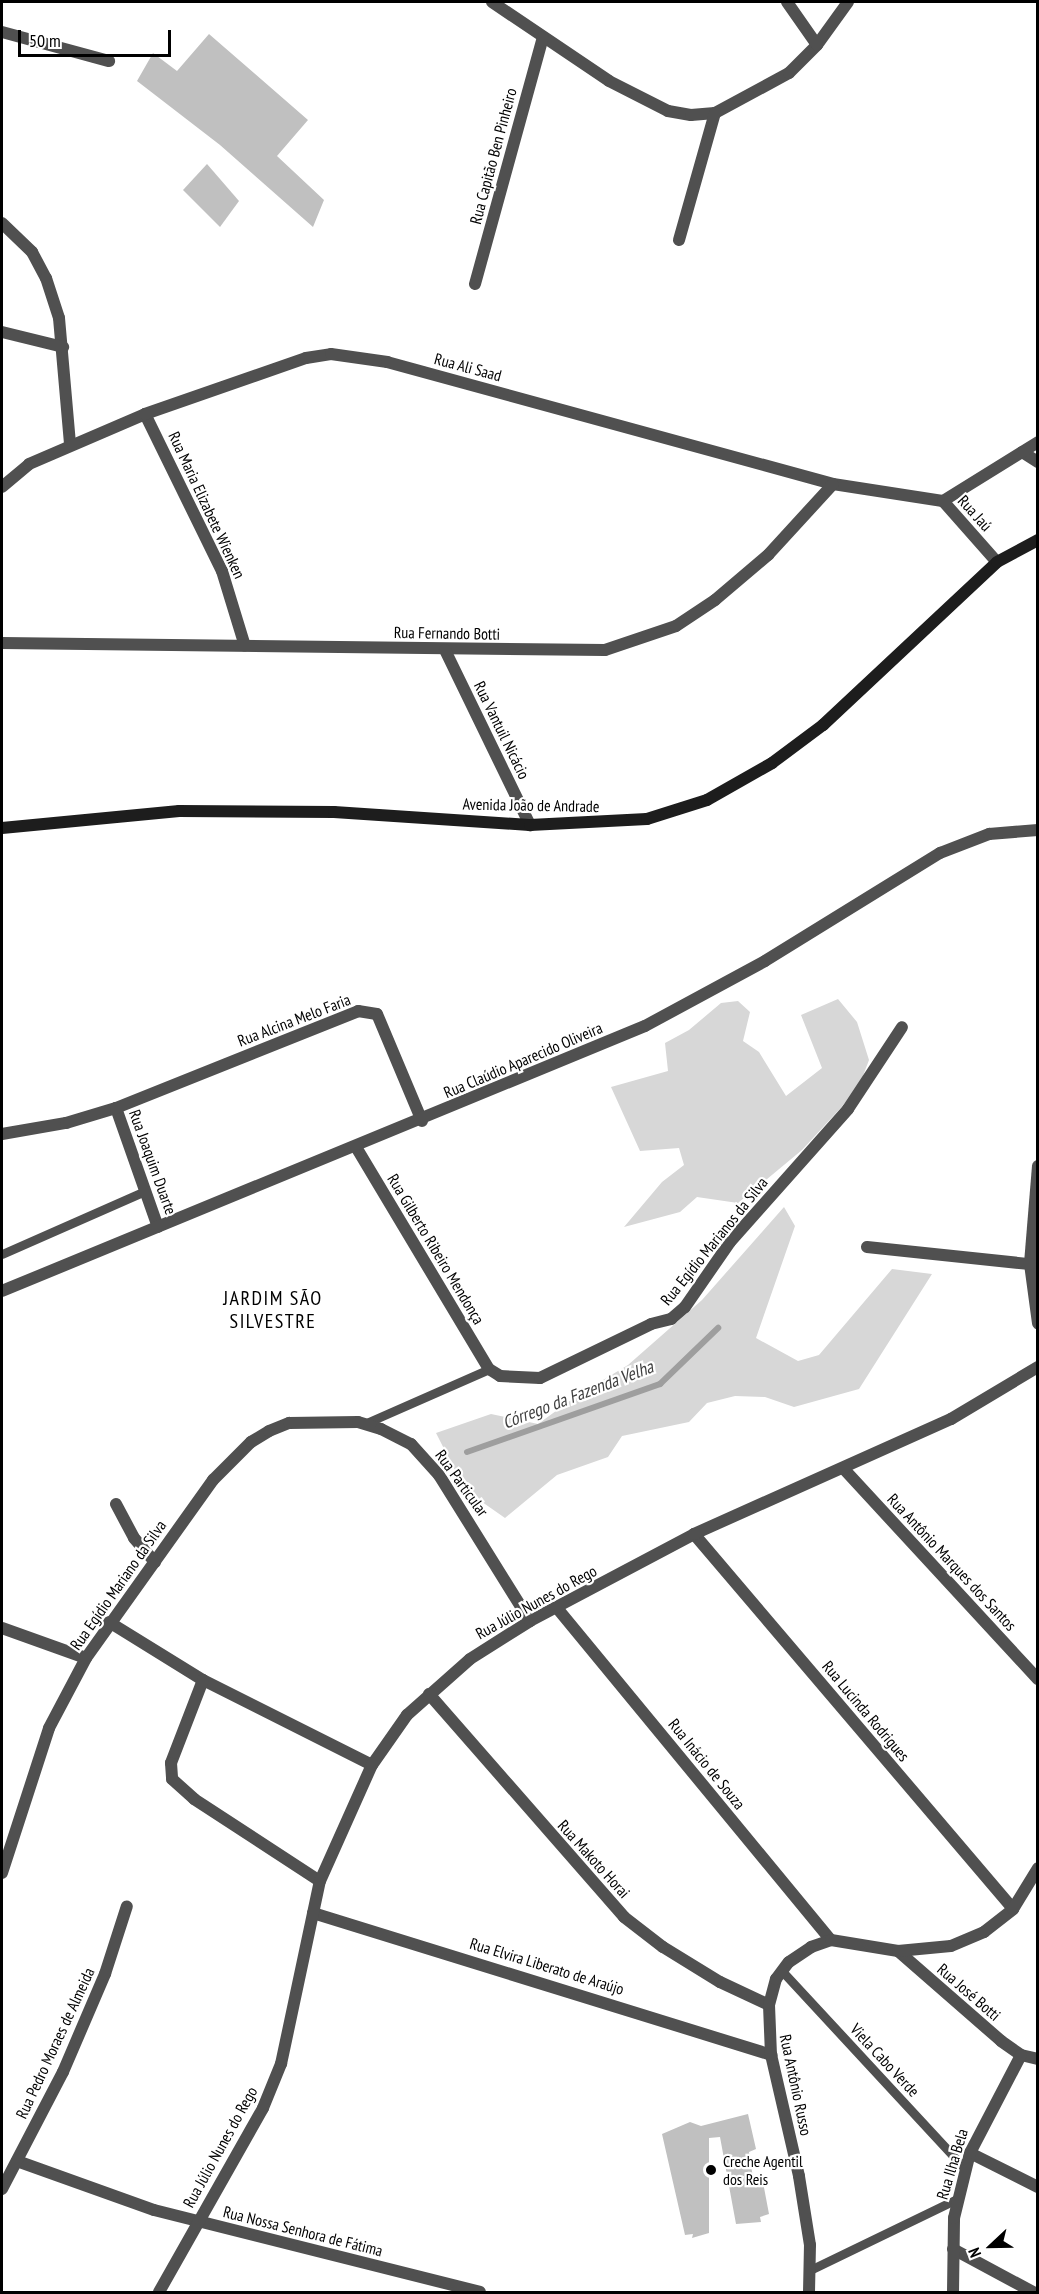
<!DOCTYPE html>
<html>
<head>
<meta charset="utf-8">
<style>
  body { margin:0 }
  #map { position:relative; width:1039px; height:2294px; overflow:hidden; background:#fff; font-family:"PT Sans Narrow",sans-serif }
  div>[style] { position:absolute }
  .green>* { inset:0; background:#d7d7d7 }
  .stream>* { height:6px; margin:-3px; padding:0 3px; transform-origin:3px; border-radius:3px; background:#9e9e9e }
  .building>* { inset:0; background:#c0c0c0 }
  .lane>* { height:9px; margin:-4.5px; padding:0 4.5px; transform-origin:4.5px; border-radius:4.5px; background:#505050 }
  .street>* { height:12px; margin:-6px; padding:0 6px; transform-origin:6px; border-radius:6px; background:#505050 }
  .secondary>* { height:12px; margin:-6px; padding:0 6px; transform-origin:6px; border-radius:6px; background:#1d1d1d }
  .dots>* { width:16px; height:16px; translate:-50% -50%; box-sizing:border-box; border:3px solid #fff; border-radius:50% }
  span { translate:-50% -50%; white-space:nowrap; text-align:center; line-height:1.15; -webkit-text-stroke:4.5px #fff; paint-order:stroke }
  .street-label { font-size:16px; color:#000 }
  .poi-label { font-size:16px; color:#000 }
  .left { translate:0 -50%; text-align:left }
  .water-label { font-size:18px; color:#3f3f3f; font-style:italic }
  .quarter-label { font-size:20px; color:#000; letter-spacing:1.5px }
  .frame { position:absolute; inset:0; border:3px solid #000; pointer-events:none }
  .north { position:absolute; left:961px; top:2216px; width:60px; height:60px; -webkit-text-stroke:4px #fff; paint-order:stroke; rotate:248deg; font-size:16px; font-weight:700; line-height:24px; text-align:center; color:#000 }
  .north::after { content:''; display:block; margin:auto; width:21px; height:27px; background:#000; clip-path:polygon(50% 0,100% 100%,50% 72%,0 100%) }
  .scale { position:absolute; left:18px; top:30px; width:153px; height:27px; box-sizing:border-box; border:3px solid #000; border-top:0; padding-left:8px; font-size:18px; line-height:21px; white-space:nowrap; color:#000; -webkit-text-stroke:4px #fff; paint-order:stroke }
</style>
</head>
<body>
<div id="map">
  <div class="green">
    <i style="clip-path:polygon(838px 999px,857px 1022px,869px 1060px,858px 1089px,802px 1150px,738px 1203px,697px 1197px,680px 1212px,624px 1227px,662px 1182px,684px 1165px,679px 1148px,640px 1151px,611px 1087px,668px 1071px,665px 1043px,689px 1030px,721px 1003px,738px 1001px,750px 1012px,743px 1041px,759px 1052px,786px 1096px,822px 1068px,801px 1015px)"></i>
    <i style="clip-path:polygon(784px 1207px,795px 1226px,756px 1338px,798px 1361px,819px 1355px,892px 1269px,932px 1274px,859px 1389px,794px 1407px,765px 1397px,735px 1396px,707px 1403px,689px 1422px,622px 1436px,608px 1457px,557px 1475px,505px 1518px,465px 1490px,436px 1433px,491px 1414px,538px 1424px,578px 1395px,628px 1365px,702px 1300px)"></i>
  </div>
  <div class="stream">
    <i style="left:467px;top:1452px;width:205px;rotate:-19.4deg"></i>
    <i style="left:660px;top:1384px;width:81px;rotate:-44deg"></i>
  </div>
  <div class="building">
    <i style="clip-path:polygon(209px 34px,308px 120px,277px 156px,324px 200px,313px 227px,220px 145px,137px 81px,153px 53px,177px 71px)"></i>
    <i style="clip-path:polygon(207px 164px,239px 201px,220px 227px,183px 190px)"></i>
    <i style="clip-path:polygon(748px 2114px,756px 2149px,749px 2152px,753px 2178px,762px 2177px,769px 2214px,760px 2217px,761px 2222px,736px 2224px,720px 2137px,709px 2138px,709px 2233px,692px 2238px,693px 2234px,685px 2235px,662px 2134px,690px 2122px,701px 2126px)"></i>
  </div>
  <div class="lane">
    <i style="left:2px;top:1254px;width:156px;rotate:-23.8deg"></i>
    <i style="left:364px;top:1424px;width:137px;rotate:-23.7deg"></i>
    <i style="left:782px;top:1971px;width:271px;rotate:47.2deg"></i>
    <i style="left:810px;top:2270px;width:163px;rotate:-25.8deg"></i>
  </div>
  <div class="street">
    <i style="left:492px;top:2px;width:141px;rotate:34deg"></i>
    <i style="left:609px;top:81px;width:66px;rotate:27deg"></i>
    <i style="left:668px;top:111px;width:23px;rotate:10deg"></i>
    <i style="left:691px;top:115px;width:24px;rotate:-5deg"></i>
    <i style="left:715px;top:113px;width:84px;rotate:-28.4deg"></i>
    <i style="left:789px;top:73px;width:40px;rotate:-45deg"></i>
    <i style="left:817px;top:45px;width:53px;rotate:-54.2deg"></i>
    <i style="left:787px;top:2px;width:52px;rotate:55.1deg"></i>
    <i style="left:2px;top:32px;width:111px;rotate:15.2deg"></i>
    <i style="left:2px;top:223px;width:42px;rotate:44deg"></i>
    <i style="left:32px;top:252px;width:30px;rotate:62deg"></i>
    <i style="left:46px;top:278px;width:42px;rotate:72deg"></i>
    <i style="left:59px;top:318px;width:127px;rotate:85deg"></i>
    <i style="left:679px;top:240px;width:132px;rotate:-74.2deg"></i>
    <i style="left:475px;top:284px;width:256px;rotate:-74.6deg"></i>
    <i style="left:2px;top:332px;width:63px;rotate:13.8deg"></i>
    <i style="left:145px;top:414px;width:175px;rotate:63.9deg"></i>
    <i style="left:222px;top:571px;width:78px;rotate:73deg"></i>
    <i style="left:1022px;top:452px;width:19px;rotate:32deg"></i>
    <i style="left:2px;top:487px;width:35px;rotate:-40deg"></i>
    <i style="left:29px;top:464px;width:126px;rotate:-23.3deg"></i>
    <i style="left:145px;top:414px;width:170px;rotate:-19.2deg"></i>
    <i style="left:306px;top:358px;width:25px;rotate:-9deg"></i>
    <i style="left:331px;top:354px;width:57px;rotate:8.1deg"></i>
    <i style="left:387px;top:362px;width:462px;rotate:15.3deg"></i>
    <i style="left:833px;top:484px;width:111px;rotate:8.8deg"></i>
    <i style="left:943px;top:501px;width:112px;rotate:-31.8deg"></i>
    <i style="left:943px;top:501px;width:81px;rotate:48.5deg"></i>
    <i style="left:2px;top:643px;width:603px;rotate:0.67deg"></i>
    <i style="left:605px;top:650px;width:75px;rotate:-18.7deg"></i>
    <i style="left:676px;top:626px;width:47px;rotate:-33.7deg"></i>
    <i style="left:715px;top:600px;width:70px;rotate:-40.3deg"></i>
    <i style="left:768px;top:555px;width:96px;rotate:-47.5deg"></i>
    <i style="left:445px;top:650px;width:195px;rotate:64.1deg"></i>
    <i style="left:116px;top:1108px;width:126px;rotate:70.6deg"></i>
    <i style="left:2px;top:1134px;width:65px;rotate:-9.8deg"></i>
    <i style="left:66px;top:1123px;width:52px;rotate:-16.7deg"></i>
    <i style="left:116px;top:1108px;width:261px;rotate:-21.8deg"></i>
    <i style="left:358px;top:1011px;width:19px;rotate:9deg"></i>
    <i style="left:377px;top:1014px;width:116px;rotate:67.2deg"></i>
    <i style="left:356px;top:1147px;width:259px;rotate:59.1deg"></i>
    <i style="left:489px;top:1369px;width:13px;rotate:32deg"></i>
    <i style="left:500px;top:1376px;width:40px;rotate:2.9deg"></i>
    <i style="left:540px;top:1378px;width:123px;rotate:-25.9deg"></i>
    <i style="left:651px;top:1324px;width:21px;rotate:-14deg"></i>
    <i style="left:671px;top:1319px;width:18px;rotate:-41deg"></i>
    <i style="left:685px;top:1307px;width:79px;rotate:-55.3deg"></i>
    <i style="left:730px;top:1242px;width:178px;rotate:-48.4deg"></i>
    <i style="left:848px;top:1109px;width:98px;rotate:-56.6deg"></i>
    <i style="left:1038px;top:1166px;width:98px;rotate:94.7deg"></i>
    <i style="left:1030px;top:1264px;width:60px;rotate:82.3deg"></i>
    <i style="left:867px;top:1247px;width:164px;rotate:6deg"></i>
    <i style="left:2px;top:1291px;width:695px;rotate:-22.4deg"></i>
    <i style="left:645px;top:1026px;width:136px;rotate:-28.4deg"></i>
    <i style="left:765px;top:961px;width:206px;rotate:-31.7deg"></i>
    <i style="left:940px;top:853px;width:53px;rotate:-21.2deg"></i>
    <i style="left:989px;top:834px;width:49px;rotate:-4.7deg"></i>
    <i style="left:843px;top:1468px;width:287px;rotate:47.3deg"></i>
    <i style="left:116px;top:1504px;width:38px;rotate:62deg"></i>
    <i style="left:134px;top:1538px;width:32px;rotate:49deg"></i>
    <i style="left:694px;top:1534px;width:492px;rotate:49.6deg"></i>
    <i style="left:557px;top:1608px;width:430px;rotate:50.5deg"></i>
    <i style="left:109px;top:1622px;width:110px;rotate:31.7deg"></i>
    <i style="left:203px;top:1680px;width:189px;rotate:26.7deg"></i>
    <i style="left:2px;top:1628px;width:89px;rotate:19.7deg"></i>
    <i style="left:203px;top:1680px;width:89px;rotate:111.1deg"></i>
    <i style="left:171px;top:1763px;width:16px;rotate:86deg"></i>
    <i style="left:172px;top:1779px;width:30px;rotate:42deg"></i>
    <i style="left:194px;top:1799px;width:150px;rotate:33.1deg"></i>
    <i style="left:429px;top:1694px;width:296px;rotate:48.8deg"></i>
    <i style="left:624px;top:1917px;width:49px;rotate:37.6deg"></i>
    <i style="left:663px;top:1947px;width:67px;rotate:31.6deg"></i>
    <i style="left:720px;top:1982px;width:54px;rotate:25.1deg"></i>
    <i style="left:2px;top:1873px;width:152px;rotate:-72deg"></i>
    <i style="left:49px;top:1728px;width:79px;rotate:-62.1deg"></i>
    <i style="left:86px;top:1658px;width:219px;rotate:-54.5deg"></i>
    <i style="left:213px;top:1480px;width:54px;rotate:-45deg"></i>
    <i style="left:251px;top:1442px;width:21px;rotate:-31deg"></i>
    <i style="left:269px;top:1431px;width:22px;rotate:-22deg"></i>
    <i style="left:289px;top:1423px;width:69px;rotate:-0.8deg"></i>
    <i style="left:358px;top:1422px;width:24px;rotate:17deg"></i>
    <i style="left:381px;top:1429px;width:34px;rotate:27deg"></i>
    <i style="left:411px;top:1444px;width:42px;rotate:47.9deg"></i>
    <i style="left:439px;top:1475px;width:172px;rotate:58.1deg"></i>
    <i style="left:313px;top:1913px;width:480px;rotate:17.2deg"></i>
    <i style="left:898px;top:1951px;width:137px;rotate:41.1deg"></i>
    <i style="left:1001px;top:2041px;width:24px;rotate:35deg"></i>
    <i style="left:1021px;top:2055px;width:17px;rotate:13deg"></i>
    <i style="left:970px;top:2153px;width:76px;rotate:26.6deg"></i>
    <i style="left:17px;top:2161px;width:145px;rotate:19.7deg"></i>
    <i style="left:154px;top:2210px;width:336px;rotate:14.1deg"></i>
    <i style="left:2px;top:2189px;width:132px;rotate:-62.5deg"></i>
    <i style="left:63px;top:2072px;width:107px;rotate:-66.8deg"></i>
    <i style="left:105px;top:1974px;width:71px;rotate:-72.1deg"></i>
    <i style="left:953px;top:2249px;width:91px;rotate:28.3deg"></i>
    <i style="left:159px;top:2292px;width:211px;rotate:-60.5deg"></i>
    <i style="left:263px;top:2108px;width:48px;rotate:-67.8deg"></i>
    <i style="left:281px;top:2064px;width:187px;rotate:-78deg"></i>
    <i style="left:320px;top:1881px;width:127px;rotate:-65.9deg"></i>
    <i style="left:372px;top:1765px;width:61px;rotate:-55deg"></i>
    <i style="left:407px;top:1715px;width:84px;rotate:-41.6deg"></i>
    <i style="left:470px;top:1659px;width:71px;rotate:-32.3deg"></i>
    <i style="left:530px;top:1621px;width:186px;rotate:-27.9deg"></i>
    <i style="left:694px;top:1534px;width:282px;rotate:-24.1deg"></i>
    <i style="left:951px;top:1419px;width:101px;rotate:-30.9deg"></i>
    <i style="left:809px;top:2292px;width:47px;rotate:-88.8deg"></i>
    <i style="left:810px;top:2245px;width:70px;rotate:-99.1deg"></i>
    <i style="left:799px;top:2176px;width:124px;rotate:-103deg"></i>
    <i style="left:771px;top:2055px;width:50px;rotate:-92.3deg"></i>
    <i style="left:769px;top:2005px;width:27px;rotate:-75deg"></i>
    <i style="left:776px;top:1979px;width:21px;rotate:-53deg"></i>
    <i style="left:789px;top:1962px;width:27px;rotate:-34deg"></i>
    <i style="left:811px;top:1947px;width:21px;rotate:-19deg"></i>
    <i style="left:831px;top:1940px;width:68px;rotate:9.3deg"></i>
    <i style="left:898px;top:1951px;width:53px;rotate:-5.4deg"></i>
    <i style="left:951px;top:1946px;width:36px;rotate:-23deg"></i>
    <i style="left:984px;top:1932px;width:37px;rotate:-38deg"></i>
    <i style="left:1013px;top:1909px;width:48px;rotate:-58.6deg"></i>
    <i style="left:953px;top:2292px;width:74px;rotate:-89.2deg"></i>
    <i style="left:954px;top:2218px;width:67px;rotate:-76.2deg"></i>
    <i style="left:970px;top:2153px;width:110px;rotate:-62.5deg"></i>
  </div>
  <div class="secondary">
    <i style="left:2px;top:828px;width:178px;rotate:-5.5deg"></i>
    <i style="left:179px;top:811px;width:155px;rotate:0.4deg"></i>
    <i style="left:334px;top:812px;width:196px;rotate:3.8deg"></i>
    <i style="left:530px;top:825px;width:117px;rotate:-2.9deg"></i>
    <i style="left:647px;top:819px;width:63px;rotate:-17.6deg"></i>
    <i style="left:707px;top:800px;width:75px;rotate:-29.6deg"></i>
    <i style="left:772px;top:763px;width:64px;rotate:-36.7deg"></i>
    <i style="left:823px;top:725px;width:238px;rotate:-43.1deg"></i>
    <i style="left:997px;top:562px;width:47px;rotate:-28.2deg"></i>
  </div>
  <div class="dots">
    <i style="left:711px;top:2170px;background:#000"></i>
  </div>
  <div class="street-label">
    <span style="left:493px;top:156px;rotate:-75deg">Rua Capitão Ben Pinheiro</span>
    <span style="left:468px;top:367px;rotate:15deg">Rua Ali Saad</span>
    <span style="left:207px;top:505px;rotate:65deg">Rua Maria Elizabete Wienken</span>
    <span style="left:975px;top:513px;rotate:48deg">Rua Jaú</span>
    <span style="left:447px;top:633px;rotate:1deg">Rua Fernando Botti</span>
    <span style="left:502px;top:730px;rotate:64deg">Rua Vantuil Nicácio</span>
    <span style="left:531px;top:805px;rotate:1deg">Avenida João de Andrade</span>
    <span style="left:294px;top:1020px;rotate:-21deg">Rua Alcina Melo Faria</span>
    <span style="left:523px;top:1060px;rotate:-23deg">Rua Claúdio Aparecido Oliveira</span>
    <span style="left:153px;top:1162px;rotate:70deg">Rua Joaquim Duarte</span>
    <span style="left:714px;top:1241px;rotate:-51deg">Rua Egídio Marianos da Silva</span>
    <span style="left:436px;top:1249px;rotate:59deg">Rua Gilberto Ribeiro Mendonça</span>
    <span style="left:462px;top:1483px;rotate:54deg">Rua Particular</span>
    <span style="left:952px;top:1562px;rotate:47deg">Rua Antônio Marques dos Santos</span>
    <span style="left:118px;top:1585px;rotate:-55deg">Rua Egídio Mariano da Silva</span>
    <span style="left:536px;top:1602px;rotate:-29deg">Rua Júlio Nunes do Rego</span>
    <span style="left:866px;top:1711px;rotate:50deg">Rua Lucinda Rodrigues</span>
    <span style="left:707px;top:1764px;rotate:51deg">Rua Inácio de Souza</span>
    <span style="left:594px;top:1859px;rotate:48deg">Rua Makoto Horai</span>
    <span style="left:547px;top:1966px;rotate:17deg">Rua Elvira Liberato de Araújo</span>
    <span style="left:969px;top:1992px;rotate:41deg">Rua José Botti</span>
    <span style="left:55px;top:2043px;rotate:-65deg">Rua Pedro Moraes de Almeida</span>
    <span style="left:885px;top:2060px;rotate:47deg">Viela Cabo Verde</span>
    <span style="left:796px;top:2085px;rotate:78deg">Rua Antônio Russo</span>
    <span style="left:220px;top:2147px;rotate:-61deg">Rua Júlio Nunes do Rego</span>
    <span style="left:952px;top:2164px;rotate:-73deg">Rua Ilha Bela</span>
    <span style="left:303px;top:2231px;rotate:14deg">Rua Nossa Senhora de Fátima</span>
  </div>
  <div class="poi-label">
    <span class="left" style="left:723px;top:2170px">Creche Agentil<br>dos Reis</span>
  </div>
  <div class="water-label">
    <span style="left:578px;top:1395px;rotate:-21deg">Córrego da Fazenda Velha</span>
  </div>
  <div class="quarter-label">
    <span style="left:273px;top:1310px">JARDIM SÃO<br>SILVESTRE</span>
  </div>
  <div class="frame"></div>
  <div class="north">N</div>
  <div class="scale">50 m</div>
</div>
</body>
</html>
